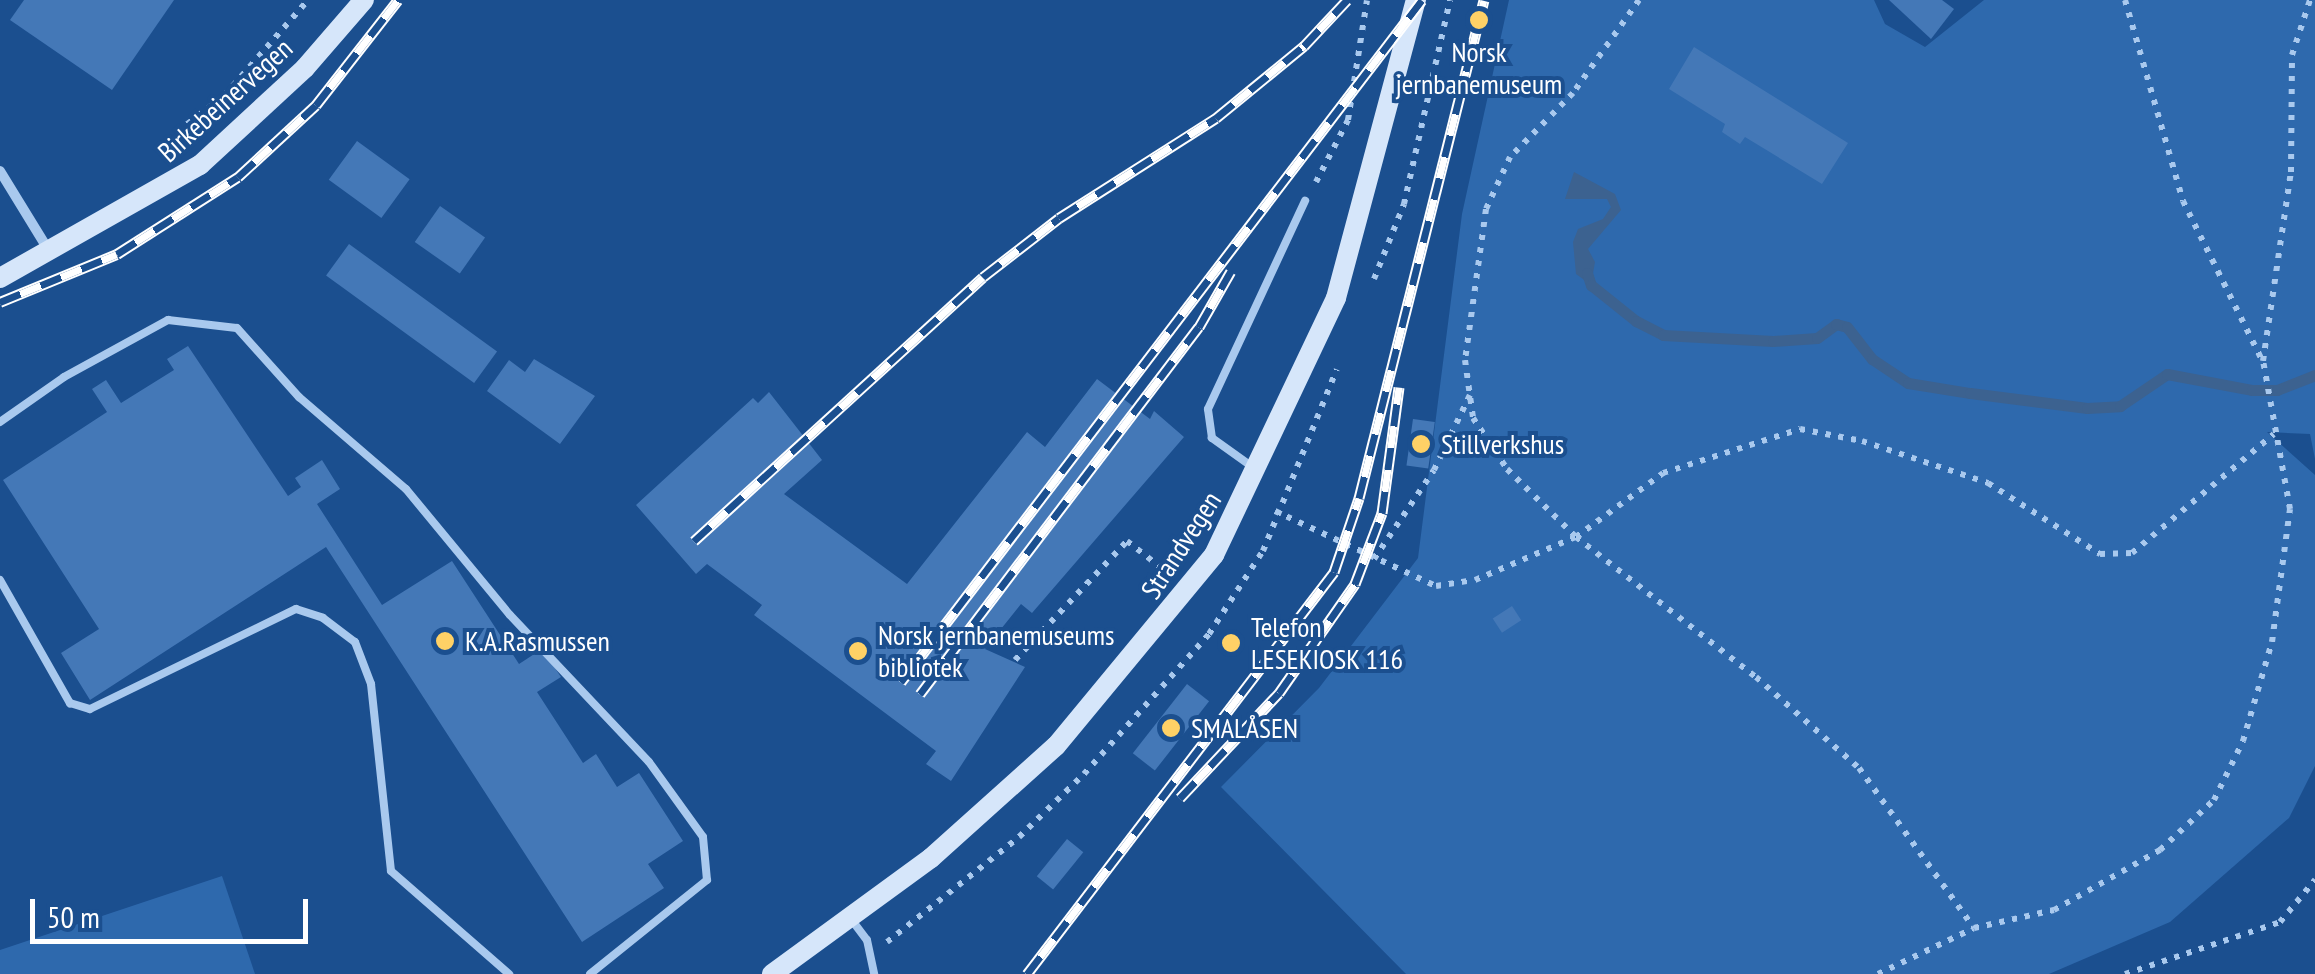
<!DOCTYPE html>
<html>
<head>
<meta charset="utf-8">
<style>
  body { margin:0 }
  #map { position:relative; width:2315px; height:974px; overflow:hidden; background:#1b4f8f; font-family:"PT Sans Narrow",sans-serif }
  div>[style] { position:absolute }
  .green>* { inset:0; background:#2e69ad }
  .water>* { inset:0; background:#3c6290 }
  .stream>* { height:11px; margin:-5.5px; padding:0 5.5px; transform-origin:5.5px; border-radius:5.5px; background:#3c6290 }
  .building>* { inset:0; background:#4478b7; transform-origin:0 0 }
  .path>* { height:6px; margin-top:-3px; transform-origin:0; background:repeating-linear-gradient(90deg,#a9c9ee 0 5px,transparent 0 13px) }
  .lane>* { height:8px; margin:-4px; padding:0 4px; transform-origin:4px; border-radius:4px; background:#a9c9ee }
  .street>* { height:10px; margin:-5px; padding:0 5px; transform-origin:5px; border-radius:5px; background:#a9c9ee }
  .secondary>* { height:20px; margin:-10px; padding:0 10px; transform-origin:10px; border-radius:10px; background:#d6e6fa }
  .rail>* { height:11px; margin-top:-5.5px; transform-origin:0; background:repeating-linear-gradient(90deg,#1b4f8f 0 22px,#fff 0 44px); box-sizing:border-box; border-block:2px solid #fff }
  .dots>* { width:28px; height:28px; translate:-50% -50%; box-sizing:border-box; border:5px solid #1b4f8f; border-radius:50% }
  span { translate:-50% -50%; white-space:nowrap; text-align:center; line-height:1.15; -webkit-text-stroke:8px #1b4f8f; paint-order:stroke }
  .poi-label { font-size:28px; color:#fff }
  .left { translate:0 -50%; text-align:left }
  .street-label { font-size:28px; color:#fff }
  .scale { position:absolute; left:30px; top:899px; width:278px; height:45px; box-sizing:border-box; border:5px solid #fff; border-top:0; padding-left:12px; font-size:30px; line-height:35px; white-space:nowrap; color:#fff; -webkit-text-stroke:8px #1b4f8f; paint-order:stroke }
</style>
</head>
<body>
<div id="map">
  <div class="green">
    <i style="clip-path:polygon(1509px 0,1874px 0,1885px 24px,1925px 47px,1984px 0,2315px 0,2315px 459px,2310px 434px,2267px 432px,2315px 475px,2315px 766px,2289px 818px,2170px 922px,2049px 974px,1406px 974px,1221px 787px,1319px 688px,1418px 558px,1462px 214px)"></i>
    <i style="clip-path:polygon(222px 876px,255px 974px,0 974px,0 950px)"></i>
  </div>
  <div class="water">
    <i style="clip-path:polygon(1574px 172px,1615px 194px,1621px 210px,1588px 249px,1595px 262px,1591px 285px,1576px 274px,1573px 242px,1578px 229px,1603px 219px,1611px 207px,1607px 199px,1565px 199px)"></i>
  </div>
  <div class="stream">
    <i style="left:1587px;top:273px;width:13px;rotate:72deg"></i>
    <i style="left:1591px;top:285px;width:58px;rotate:38.7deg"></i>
    <i style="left:1636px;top:321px;width:30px;rotate:27deg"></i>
    <i style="left:1663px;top:335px;width:110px;rotate:3.1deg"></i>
    <i style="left:1773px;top:341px;width:44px;rotate:-3.9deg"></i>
    <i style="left:1817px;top:338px;width:24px;rotate:-36deg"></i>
    <i style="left:1836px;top:324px;width:11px;rotate:15deg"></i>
    <i style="left:1847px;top:327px;width:41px;rotate:52deg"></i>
    <i style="left:1872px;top:359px;width:43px;rotate:33.7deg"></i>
    <i style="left:1908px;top:383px;width:63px;rotate:9.2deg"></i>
    <i style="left:1970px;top:393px;width:118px;rotate:7.3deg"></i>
    <i style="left:2087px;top:408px;width:33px;rotate:-3deg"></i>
    <i style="left:2120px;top:406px;width:57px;rotate:-34.2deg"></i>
    <i style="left:2167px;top:374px;width:86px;rotate:10.7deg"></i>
    <i style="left:2252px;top:390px;width:25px"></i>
    <i style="left:2277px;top:390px;width:41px;rotate:-21.5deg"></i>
  </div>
  <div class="building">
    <i style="clip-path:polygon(24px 0,174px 0,112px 90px,10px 20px)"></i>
    <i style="clip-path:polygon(1889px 0,1942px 0,1954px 9px,1931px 39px)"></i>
    <i style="clip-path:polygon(1694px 47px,1848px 143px,1822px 184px,1745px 137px,1740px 144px,1722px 132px,1725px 124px,1669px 89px)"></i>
    <i style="left:357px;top:141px;width:65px;height:48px;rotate:36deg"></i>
    <i style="left:440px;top:206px;width:55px;height:44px;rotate:35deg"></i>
    <i style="left:349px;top:244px;width:183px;height:39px;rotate:36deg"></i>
    <i style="clip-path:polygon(188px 346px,288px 496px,301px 487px,295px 478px,322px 460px,340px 489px,317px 504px,382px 605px,452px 561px,519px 664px,542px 649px,561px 677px,537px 692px,583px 763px,596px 754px,617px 787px,639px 773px,683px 841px,648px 864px,664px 888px,582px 942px,326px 547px,90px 700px,61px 653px,99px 629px,3px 480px,107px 412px,92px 389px,106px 380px,121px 403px,174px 370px,167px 359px)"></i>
    <i style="clip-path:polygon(534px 359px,595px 396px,560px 444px,487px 391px,509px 360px,525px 372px)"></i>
    <i style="clip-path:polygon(1097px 379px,1150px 419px,1154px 411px,1184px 437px,1032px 613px,1021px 604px,985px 649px,1025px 667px,951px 781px,926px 764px,936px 751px,754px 615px,762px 605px,707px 564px,696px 574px,636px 505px,753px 398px,758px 403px,769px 392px,822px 460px,784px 494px,907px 584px,1027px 432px,1045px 447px)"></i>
    <i style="left:1413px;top:419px;width:22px;height:47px;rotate:8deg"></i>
    <i style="left:1512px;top:606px;width:17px;height:23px;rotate:57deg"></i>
    <i style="left:1187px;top:684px;width:28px;height:88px;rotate:38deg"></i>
    <i style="left:1067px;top:839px;width:21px;height:48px;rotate:39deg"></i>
  </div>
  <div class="path">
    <i style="left:1639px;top:0;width:114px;rotate:125.4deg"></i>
    <i style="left:1573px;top:93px;width:90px;rotate:134.5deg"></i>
    <i style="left:1510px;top:157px;width:57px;rotate:114.8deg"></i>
    <i style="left:1486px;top:209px;width:152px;rotate:97.9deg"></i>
    <i style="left:1465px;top:360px;width:59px;rotate:82.1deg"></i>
    <i style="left:1473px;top:418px;width:61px;rotate:56.3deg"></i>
    <i style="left:1507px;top:469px;width:97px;rotate:44.6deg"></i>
    <i style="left:1576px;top:537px;width:228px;rotate:37.9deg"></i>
    <i style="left:1756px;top:677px;width:137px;rotate:41.5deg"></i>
    <i style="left:1859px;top:768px;width:197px;rotate:54.3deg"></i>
    <i style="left:2125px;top:0;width:209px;rotate:73.9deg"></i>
    <i style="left:2183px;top:201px;width:178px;rotate:63.6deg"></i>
    <i style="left:177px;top:132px;width:59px;rotate:-37.5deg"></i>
    <i style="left:224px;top:96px;width:128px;rotate:-48.8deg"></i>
    <i style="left:1316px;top:182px;width:70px;rotate:-62.7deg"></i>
    <i style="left:1348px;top:120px;width:121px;rotate:-81deg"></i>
    <i style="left:1374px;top:279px;width:81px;rotate:-68.2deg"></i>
    <i style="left:1404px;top:204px;width:209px;rotate:-77.3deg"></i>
    <i style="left:1275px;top:511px;width:178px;rotate:25deg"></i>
    <i style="left:1436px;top:586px;width:39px;rotate:-9deg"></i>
    <i style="left:1475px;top:580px;width:110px;rotate:-23.1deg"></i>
    <i style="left:1576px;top:537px;width:108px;rotate:-36.3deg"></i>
    <i style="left:1663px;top:473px;width:144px;rotate:-17.8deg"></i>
    <i style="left:1800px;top:429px;width:63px;rotate:11deg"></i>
    <i style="left:1862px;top:441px;width:133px;rotate:18.4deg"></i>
    <i style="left:1988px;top:483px;width:133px;rotate:32.4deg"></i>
    <i style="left:2100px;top:554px;width:32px;rotate:-2deg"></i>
    <i style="left:2132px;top:553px;width:185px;rotate:-40deg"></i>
    <i style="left:1374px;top:559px;width:107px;rotate:-56deg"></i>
    <i style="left:1434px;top:470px;width:83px;rotate:-64.4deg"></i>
    <i style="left:1015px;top:660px;width:163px;rotate:-46.7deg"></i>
    <i style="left:1127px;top:541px;width:47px;rotate:38.1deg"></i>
    <i style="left:887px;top:942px;width:169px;rotate:-38.5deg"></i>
    <i style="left:1019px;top:837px;width:91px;rotate:-44.1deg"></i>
    <i style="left:1084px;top:774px;width:188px;rotate:-48.2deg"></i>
    <i style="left:1209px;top:634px;width:99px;rotate:-57deg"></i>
    <i style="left:1263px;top:551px;width:196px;rotate:-67.9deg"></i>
    <i style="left:1878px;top:974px;width:106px;rotate:-25.6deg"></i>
    <i style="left:1974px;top:928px;width:82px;rotate:-12.7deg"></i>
    <i style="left:2054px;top:910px;width:122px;rotate:-29.5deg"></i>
    <i style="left:2160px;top:850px;width:74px;rotate:-42.8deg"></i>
    <i style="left:2214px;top:800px;width:66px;rotate:-63.8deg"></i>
    <i style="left:2243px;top:741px;width:103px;rotate:-73.7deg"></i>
    <i style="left:2272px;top:642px;width:134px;rotate:-82.3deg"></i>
    <i style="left:2290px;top:509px;width:150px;rotate:-100.3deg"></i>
    <i style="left:2263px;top:361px;width:191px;rotate:-81.6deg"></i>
    <i style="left:2291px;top:172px;width:117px;rotate:-89.5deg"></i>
    <i style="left:2292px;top:55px;width:58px;rotate:-71.9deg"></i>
    <i style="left:2125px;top:974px;width:163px;rotate:-18.5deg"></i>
    <i style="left:2280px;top:922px;width:55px;rotate:-50.2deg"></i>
  </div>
  <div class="lane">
    <i style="left:0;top:422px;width:78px;rotate:-35.1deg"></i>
    <i style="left:64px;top:377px;width:119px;rotate:-28.7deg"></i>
    <i style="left:168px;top:320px;width:69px;rotate:6.6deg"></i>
    <i style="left:237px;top:328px;width:93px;rotate:48.1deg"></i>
    <i style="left:299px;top:397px;width:141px;rotate:40.7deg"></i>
    <i style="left:406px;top:489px;width:163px;rotate:50.5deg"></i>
    <i style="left:510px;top:615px;width:202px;rotate:46.6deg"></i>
    <i style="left:649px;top:762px;width:92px;rotate:54.2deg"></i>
    <i style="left:703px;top:837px;width:43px;rotate:84.7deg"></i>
    <i style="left:707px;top:880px;width:150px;rotate:141.2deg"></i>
    <i style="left:1254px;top:468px;width:52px;rotate:-144.5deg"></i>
    <i style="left:1212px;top:438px;width:29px;rotate:-98deg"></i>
    <i style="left:1208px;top:409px;width:230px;rotate:-65deg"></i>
    <i style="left:0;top:580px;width:142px;rotate:60.4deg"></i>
    <i style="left:70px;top:703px;width:21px;rotate:17deg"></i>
    <i style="left:90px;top:709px;width:229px;rotate:-25.9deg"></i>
    <i style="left:296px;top:609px;width:28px;rotate:18deg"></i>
    <i style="left:323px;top:618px;width:40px;rotate:37deg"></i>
    <i style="left:355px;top:642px;width:45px;rotate:69.1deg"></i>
    <i style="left:371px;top:684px;width:188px;rotate:83.9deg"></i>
    <i style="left:391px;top:871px;width:157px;rotate:41.1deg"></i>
    <i style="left:851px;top:919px;width:26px;rotate:53deg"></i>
    <i style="left:867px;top:940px;width:35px;rotate:78deg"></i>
  </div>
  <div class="street">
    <i style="left:0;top:171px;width:94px;rotate:58.5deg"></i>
  </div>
  <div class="secondary">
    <i style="left:0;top:278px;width:230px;rotate:-29.5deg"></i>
    <i style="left:200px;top:165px;width:143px;rotate:-42.7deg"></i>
    <i style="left:305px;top:68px;width:90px;rotate:-49.1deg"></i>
    <i style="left:772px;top:974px;width:197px;rotate:-36.1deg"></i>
    <i style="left:931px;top:858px;width:168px;rotate:-41.9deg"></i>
    <i style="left:1056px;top:746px;width:248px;rotate:-50.4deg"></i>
    <i style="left:1214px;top:555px;width:284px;rotate:-64.6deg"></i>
    <i style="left:1336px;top:298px;width:309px;rotate:-75deg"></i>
  </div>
  <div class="rail">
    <i style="left:0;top:302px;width:126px;rotate:-22.3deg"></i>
    <i style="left:117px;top:254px;width:143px;rotate:-32.5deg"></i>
    <i style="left:238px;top:177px;width:106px;rotate:-42.7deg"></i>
    <i style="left:316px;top:105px;width:133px;rotate:-52deg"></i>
    <i style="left:694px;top:541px;width:391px;rotate:-42.4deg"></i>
    <i style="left:983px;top:277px;width:96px;rotate:-37.8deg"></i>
    <i style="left:1059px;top:218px;width:186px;rotate:-32.5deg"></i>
    <i style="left:1216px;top:118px;width:114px;rotate:-39.3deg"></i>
    <i style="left:1304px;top:46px;width:63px;rotate:-46.9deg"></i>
    <i style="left:901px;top:682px;width:858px;rotate:-52.62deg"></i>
    <i style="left:920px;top:694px;width:461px;rotate:-52.8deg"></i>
    <i style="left:1199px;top:327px;width:64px;rotate:-60.3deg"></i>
    <i style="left:1180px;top:798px;width:144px;rotate:-46.7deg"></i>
    <i style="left:1279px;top:693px;width:133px;rotate:-55.1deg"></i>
    <i style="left:1355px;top:584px;width:76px;rotate:-69.2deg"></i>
    <i style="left:1382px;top:513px;width:127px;rotate:-82.3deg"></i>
    <i style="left:1027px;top:974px;width:506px;rotate:-52.63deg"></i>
    <i style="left:1334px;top:572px;width:78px;rotate:-71.3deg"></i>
    <i style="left:1359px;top:498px;width:513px;rotate:-75.91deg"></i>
  </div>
  <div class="dots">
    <i style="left:1479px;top:20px;background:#ffd166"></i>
    <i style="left:1421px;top:444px;background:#ffd166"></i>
    <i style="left:445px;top:641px;background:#ffd166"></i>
    <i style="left:1231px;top:643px;background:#ffd166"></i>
    <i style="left:858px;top:651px;background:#ffd166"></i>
    <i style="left:1171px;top:728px;background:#ffd166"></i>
  </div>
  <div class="poi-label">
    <span style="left:1479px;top:68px">Norsk<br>jernbanemuseum</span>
    <span class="left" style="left:1441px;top:444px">Stillverkshus</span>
    <span class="left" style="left:1251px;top:643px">Telefon<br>LESEKIOSK 116</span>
    <span class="left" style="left:878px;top:651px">Norsk jernbanemuseums<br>bibliotek</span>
    <span class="left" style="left:465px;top:641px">K.A.Rasmussen</span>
    <span class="left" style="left:1191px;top:728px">SMALÅSEN</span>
  </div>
  <div class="street-label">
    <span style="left:225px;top:100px;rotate:-42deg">Birkebeinervegen</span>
    <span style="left:1181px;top:545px;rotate:-57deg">Strandvegen</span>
  </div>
  <div class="scale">50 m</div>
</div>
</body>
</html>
